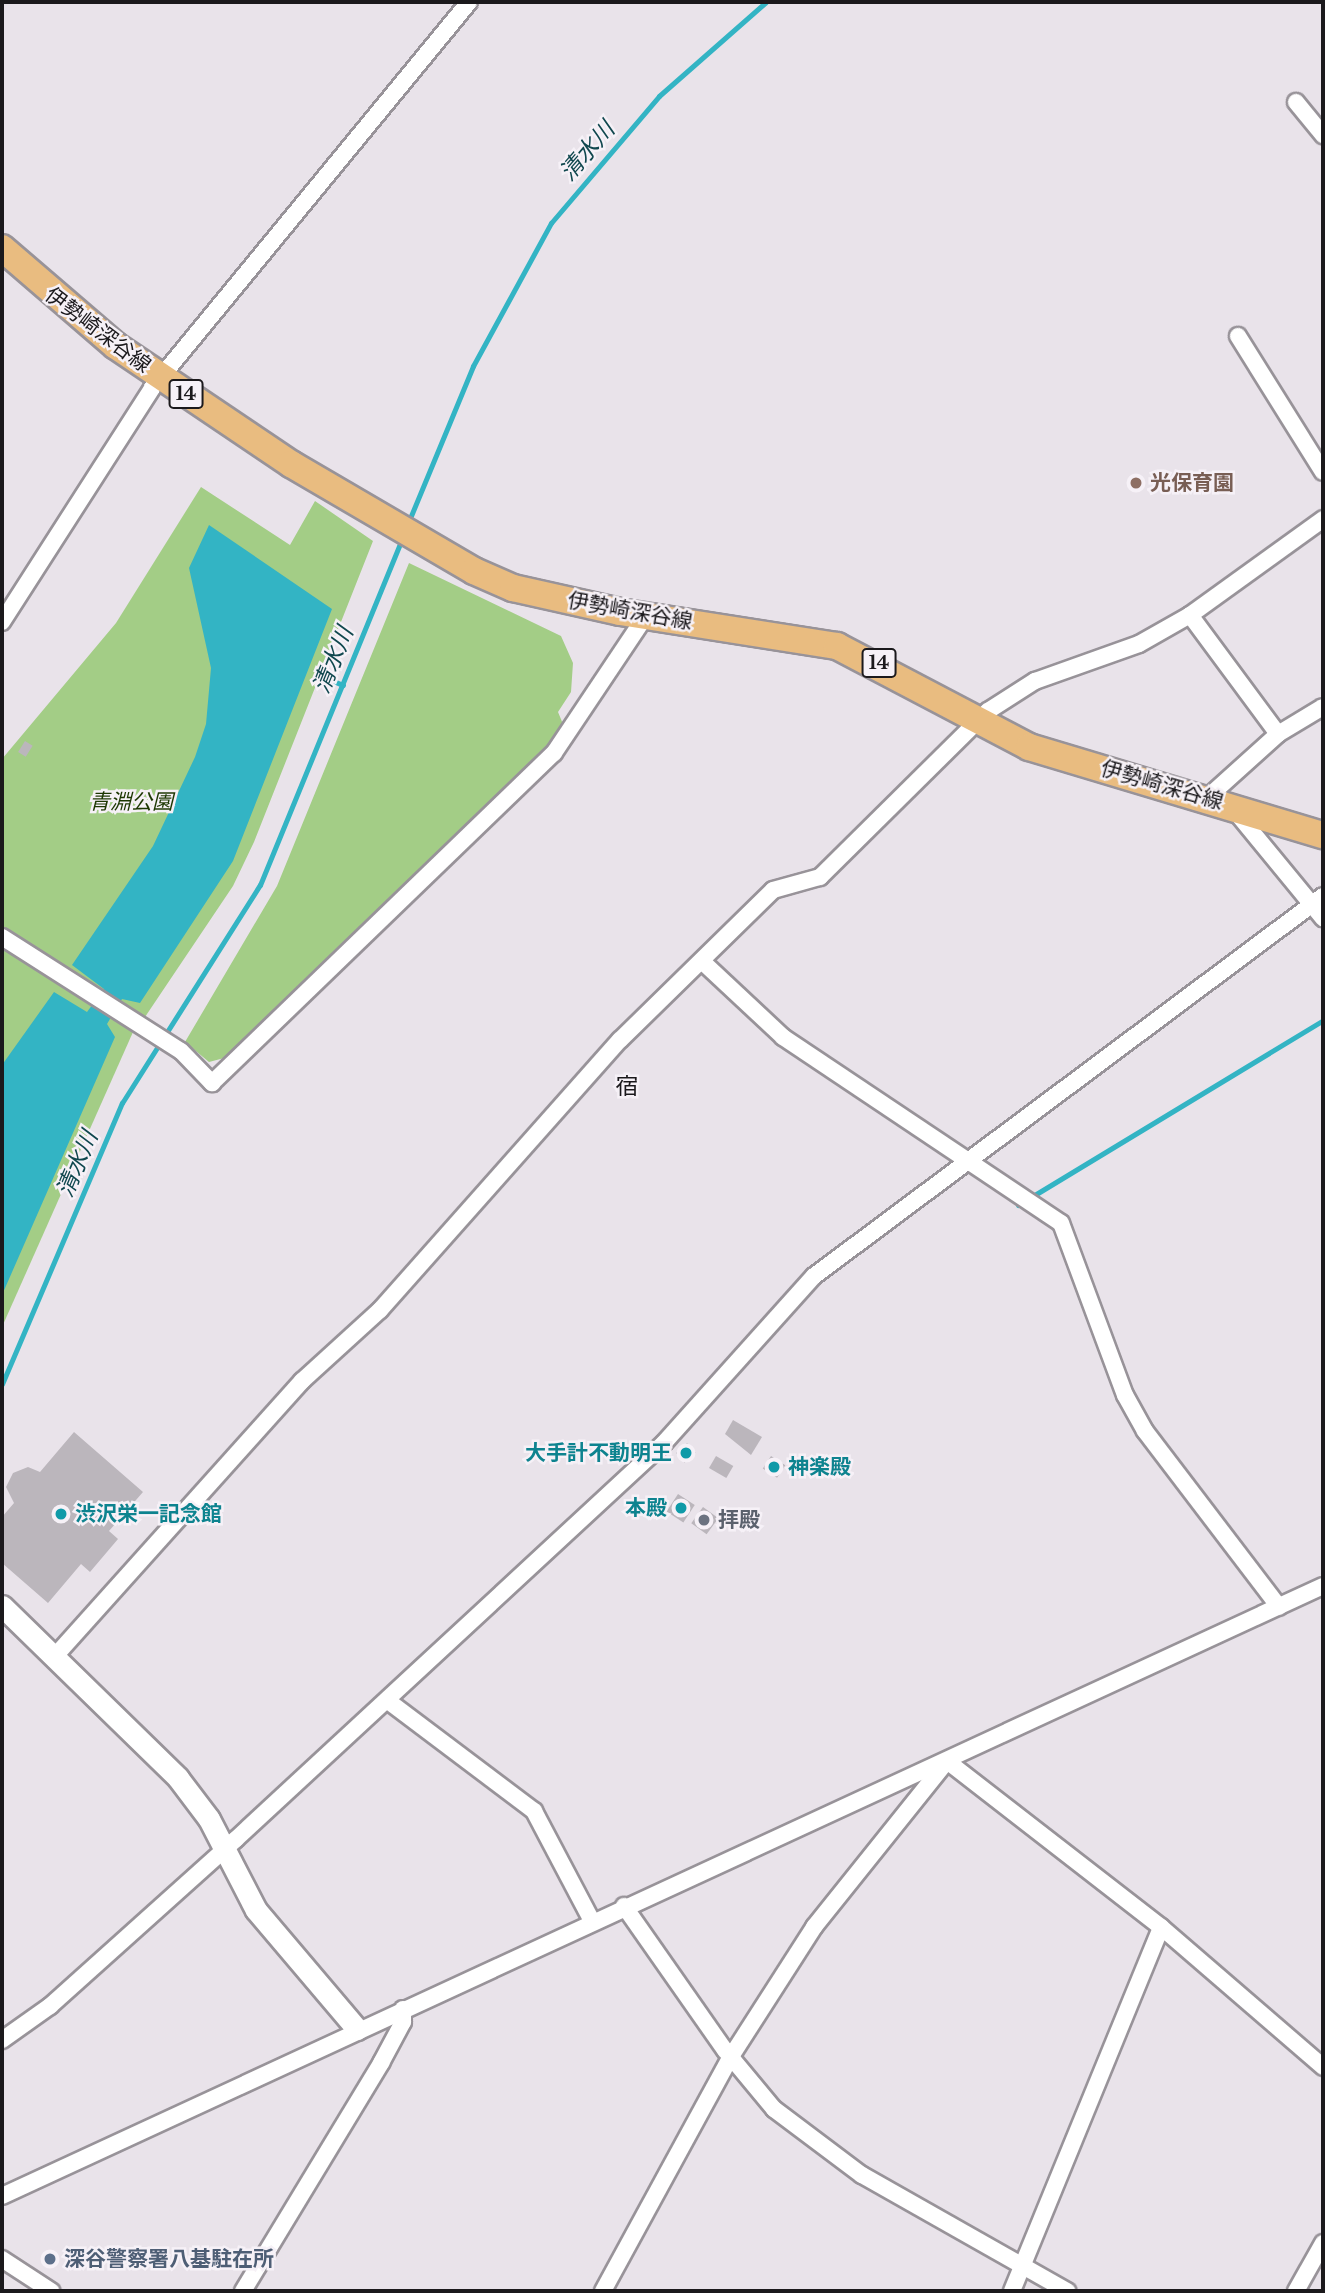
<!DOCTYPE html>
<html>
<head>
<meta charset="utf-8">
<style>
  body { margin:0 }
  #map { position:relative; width:1325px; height:2293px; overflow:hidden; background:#e9e3ea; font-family:"Libre Baskerville","Noto Sans JP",serif }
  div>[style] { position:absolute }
  .green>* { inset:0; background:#a3cd86 }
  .water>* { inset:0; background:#33b4c4 }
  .stream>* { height:5px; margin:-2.5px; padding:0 2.5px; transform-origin:2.5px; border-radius:2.5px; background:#33b4c4 }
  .building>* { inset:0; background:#bbb6bc; transform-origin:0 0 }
  .roads { filter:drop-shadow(2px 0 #989399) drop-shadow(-2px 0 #989399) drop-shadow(0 2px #989399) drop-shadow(0 -2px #989399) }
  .minor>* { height:16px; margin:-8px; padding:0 8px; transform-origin:8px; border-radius:8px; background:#fff }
  .tertiary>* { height:21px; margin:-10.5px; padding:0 10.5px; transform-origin:10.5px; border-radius:10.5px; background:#fff }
  .primary>* { height:26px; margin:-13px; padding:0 13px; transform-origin:13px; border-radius:13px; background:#e9bc80 }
  .dots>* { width:19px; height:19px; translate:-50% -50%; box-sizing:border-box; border:4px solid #f6f1f7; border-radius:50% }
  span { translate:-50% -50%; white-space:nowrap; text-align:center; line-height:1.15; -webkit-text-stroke:5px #f6f1f7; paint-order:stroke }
  .shield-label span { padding:2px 5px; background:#f6f1f7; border:2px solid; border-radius:5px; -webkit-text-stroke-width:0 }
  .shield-label { font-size:19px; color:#1b191c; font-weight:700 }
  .street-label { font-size:21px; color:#1b191c }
  .education-label { font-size:21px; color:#785e54; font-weight:700 }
  .left { translate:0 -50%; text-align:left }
  .park-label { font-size:21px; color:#1c3702; font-style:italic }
  .culture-label { font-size:21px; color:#0d838f; font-weight:700 }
  .right { translate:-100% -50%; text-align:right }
  .worship-label { font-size:21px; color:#5b616d; font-weight:700 }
  .service-label { font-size:21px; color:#4e5e75; font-weight:700 }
  .water-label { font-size:23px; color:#10474e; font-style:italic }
  .neighbourhood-label { font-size:23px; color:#1b191c }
  .frame { position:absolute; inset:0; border:4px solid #1b191c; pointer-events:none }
</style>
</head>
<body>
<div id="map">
  <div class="green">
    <i style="clip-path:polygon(201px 487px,290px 545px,315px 501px,373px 541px,254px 842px,233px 886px,145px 1017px,2px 928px,2px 759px,116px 623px)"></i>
    <i style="clip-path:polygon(409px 563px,561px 636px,573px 663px,571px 692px,558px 712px,563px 724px,547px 749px,228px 1057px,209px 1062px,185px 1042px,277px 886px)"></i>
    <i style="clip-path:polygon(2px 947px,133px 1032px,2px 1327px)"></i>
  </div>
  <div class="water">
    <i style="clip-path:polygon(209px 525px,332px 609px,233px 861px,140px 1003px,122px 999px,107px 1024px,115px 1037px,2px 1295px,2px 1065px,54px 992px,87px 1012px,104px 989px,72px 965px,153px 846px,195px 757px,206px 724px,211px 668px,189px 568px)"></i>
  </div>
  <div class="stream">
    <i style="left:408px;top:523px;width:170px;rotate:-67.5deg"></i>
    <i style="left:473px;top:366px;width:163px;rotate:-61.4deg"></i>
    <i style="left:551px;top:223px;width:167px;rotate:-49.6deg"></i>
    <i style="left:659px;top:96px;width:142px;rotate:-41.3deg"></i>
    <i style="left:331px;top:680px;width:13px;rotate:23deg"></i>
    <i style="left:1018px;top:1205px;width:357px;rotate:-31.2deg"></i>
    <i style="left:2px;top:1384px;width:306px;rotate:-66.9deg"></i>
    <i style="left:122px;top:1103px;width:258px;rotate:-57.7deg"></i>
    <i style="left:260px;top:885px;width:375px;rotate:-67.7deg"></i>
  </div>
  <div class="building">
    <i style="left:25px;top:741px;width:9px;height:13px;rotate:32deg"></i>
    <i style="clip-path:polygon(733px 1420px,762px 1437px,751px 1455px,725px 1434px)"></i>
    <i style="clip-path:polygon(74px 1432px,143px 1492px,109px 1531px,118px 1539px,90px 1572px,81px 1564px,48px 1603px,2px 1563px,2px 1517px,14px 1503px,6px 1487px,13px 1473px,28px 1467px,40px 1472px)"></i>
    <i style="left:687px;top:1443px;width:13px;height:15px;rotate:48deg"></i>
    <i style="left:716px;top:1456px;width:20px;height:14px;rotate:30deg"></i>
    <i style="left:771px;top:1456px;width:17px;height:15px;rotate:33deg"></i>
    <i style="left:678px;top:1494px;width:20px;height:21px;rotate:33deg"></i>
    <i style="left:703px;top:1507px;width:19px;height:20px;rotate:36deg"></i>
  </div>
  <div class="roads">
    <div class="minor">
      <i style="left:1296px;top:102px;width:43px;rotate:50.7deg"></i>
      <i style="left:1238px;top:336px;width:160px;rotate:58deg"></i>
      <i style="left:1190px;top:615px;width:148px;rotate:53.5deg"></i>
      <i style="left:2px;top:622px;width:278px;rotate:-57.3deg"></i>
      <i style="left:152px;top:388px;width:499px;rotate:-50.6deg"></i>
      <i style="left:1207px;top:798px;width:96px;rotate:-42deg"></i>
      <i style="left:1278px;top:734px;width:52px;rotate:-31deg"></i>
      <i style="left:1235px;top:811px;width:139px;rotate:50.6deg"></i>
      <i style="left:2px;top:937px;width:212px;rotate:32.5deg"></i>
      <i style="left:181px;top:1051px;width:45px;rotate:45.9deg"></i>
      <i style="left:212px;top:1083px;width:475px;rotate:-44deg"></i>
      <i style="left:554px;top:753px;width:164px;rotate:-56.2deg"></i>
      <i style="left:704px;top:963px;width:108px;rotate:43.1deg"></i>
      <i style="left:783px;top:1037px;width:334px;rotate:33.8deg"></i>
      <i style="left:1061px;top:1223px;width:184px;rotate:69.6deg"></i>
      <i style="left:1125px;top:1395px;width:41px;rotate:60.9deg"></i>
      <i style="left:1145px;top:1431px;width:221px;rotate:52.7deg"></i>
      <i style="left:57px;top:1654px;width:367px;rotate:-48.1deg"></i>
      <i style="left:302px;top:1381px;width:105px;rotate:-42.3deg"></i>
      <i style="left:380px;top:1310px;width:361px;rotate:-48.4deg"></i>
      <i style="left:620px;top:1040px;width:214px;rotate:-44.4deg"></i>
      <i style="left:773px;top:890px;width:49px;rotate:-15.5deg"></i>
      <i style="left:820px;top:877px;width:236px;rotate:-44.7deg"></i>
      <i style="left:988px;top:711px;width:56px;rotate:-32.6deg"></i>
      <i style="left:1035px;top:681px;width:110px;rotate:-19.6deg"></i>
      <i style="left:1139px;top:644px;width:59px;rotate:-29.6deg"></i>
      <i style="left:1190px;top:615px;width:164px;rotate:-35.8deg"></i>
      <i style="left:388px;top:1701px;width:183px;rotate:37deg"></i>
      <i style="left:534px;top:1811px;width:124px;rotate:62.2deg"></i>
      <i style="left:624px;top:1906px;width:176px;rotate:55deg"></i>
      <i style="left:725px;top:2050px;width:77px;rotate:50.3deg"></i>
      <i style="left:774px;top:2109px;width:110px;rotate:36.9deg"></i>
      <i style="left:862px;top:2175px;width:236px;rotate:29.5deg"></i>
      <i style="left:2px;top:2040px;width:59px;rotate:-35.3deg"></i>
      <i style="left:50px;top:2006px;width:249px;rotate:-41.9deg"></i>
      <i style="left:235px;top:1840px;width:585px;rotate:-42.78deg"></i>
      <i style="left:664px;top:1443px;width:224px;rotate:-48.1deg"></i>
      <i style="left:814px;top:1276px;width:635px;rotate:-36.74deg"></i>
      <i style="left:2px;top:2196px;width:1455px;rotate:-24.79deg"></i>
      <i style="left:2px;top:2259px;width:59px;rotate:33.1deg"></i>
      <i style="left:243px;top:2291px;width:267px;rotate:-58.8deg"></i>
      <i style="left:381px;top:2063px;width:47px;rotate:-61.8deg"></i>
      <i style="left:403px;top:2022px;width:13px;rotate:-90deg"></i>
      <i style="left:603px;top:2291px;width:265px;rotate:-61.4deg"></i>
      <i style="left:730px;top:2058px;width:156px;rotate:-57.3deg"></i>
      <i style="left:814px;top:1927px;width:213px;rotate:-51.3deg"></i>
      <i style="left:947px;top:1761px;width:271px;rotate:37.8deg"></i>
      <i style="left:1161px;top:1927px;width:214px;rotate:40.8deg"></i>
      <i style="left:1012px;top:2291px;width:393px;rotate:-67.7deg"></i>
      <i style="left:1296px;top:2291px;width:55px;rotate:-60.6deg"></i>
    </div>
    <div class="tertiary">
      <i style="left:2px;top:1606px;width:246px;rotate:44.3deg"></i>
      <i style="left:178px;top:1778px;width:51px;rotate:52.9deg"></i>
      <i style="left:209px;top:1819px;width:102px;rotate:62.7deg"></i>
      <i style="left:256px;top:1910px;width:156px;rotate:49.7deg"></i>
    </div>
    <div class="primary">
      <i style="left:2px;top:248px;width:150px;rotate:40.7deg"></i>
      <i style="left:116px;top:346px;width:211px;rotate:34deg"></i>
      <i style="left:291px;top:464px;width:212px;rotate:30.3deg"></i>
      <i style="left:474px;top:571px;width:43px;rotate:23.6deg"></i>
      <i style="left:513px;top:588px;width:110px;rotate:12.6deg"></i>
      <i style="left:620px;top:612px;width:220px;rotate:8.9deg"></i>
      <i style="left:837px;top:646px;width:217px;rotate:27.7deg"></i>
      <i style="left:1029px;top:747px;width:307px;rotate:16.7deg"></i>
    </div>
  </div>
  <div class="dots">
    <i style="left:1136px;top:483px;background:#8d6e63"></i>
    <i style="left:686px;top:1453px;background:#0f9aa8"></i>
    <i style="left:774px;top:1467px;background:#0f9aa8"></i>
    <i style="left:681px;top:1508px;background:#0f9aa8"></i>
    <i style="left:61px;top:1514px;background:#0f9aa8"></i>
    <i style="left:704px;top:1520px;background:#6b7280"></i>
    <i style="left:50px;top:2259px;background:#5c6f8a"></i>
  </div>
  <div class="shield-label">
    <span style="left:186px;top:394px">14</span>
    <span style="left:879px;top:663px">14</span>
  </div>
  <div class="street-label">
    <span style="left:98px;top:330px;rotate:37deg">伊勢崎深谷線</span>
    <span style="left:630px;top:611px;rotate:10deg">伊勢崎深谷線</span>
    <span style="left:1162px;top:785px;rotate:16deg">伊勢崎深谷線</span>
  </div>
  <div class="education-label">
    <span class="left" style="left:1150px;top:483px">光保育園</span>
  </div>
  <div class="park-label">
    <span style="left:131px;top:802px">青淵公園</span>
  </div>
  <div class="culture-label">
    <span class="right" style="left:672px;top:1453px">大手計不動明王</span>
    <span class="left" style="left:788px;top:1467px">神楽殿</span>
    <span class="right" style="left:667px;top:1508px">本殿</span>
    <span class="left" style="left:75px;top:1514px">渋沢栄一記念館</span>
  </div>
  <div class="worship-label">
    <span class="left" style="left:718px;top:1520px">拝殿</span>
  </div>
  <div class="service-label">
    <span class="left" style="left:64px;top:2259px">深谷警察署八基駐在所</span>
  </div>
  <div class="water-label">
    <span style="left:587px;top:151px;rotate:-49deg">清水川</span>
    <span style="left:333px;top:660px;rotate:-68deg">清水川</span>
    <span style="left:77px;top:1164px;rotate:-67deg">清水川</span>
  </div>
  <div class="neighbourhood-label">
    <span style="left:627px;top:1086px">宿</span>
  </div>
  <div class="frame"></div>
</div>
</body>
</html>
